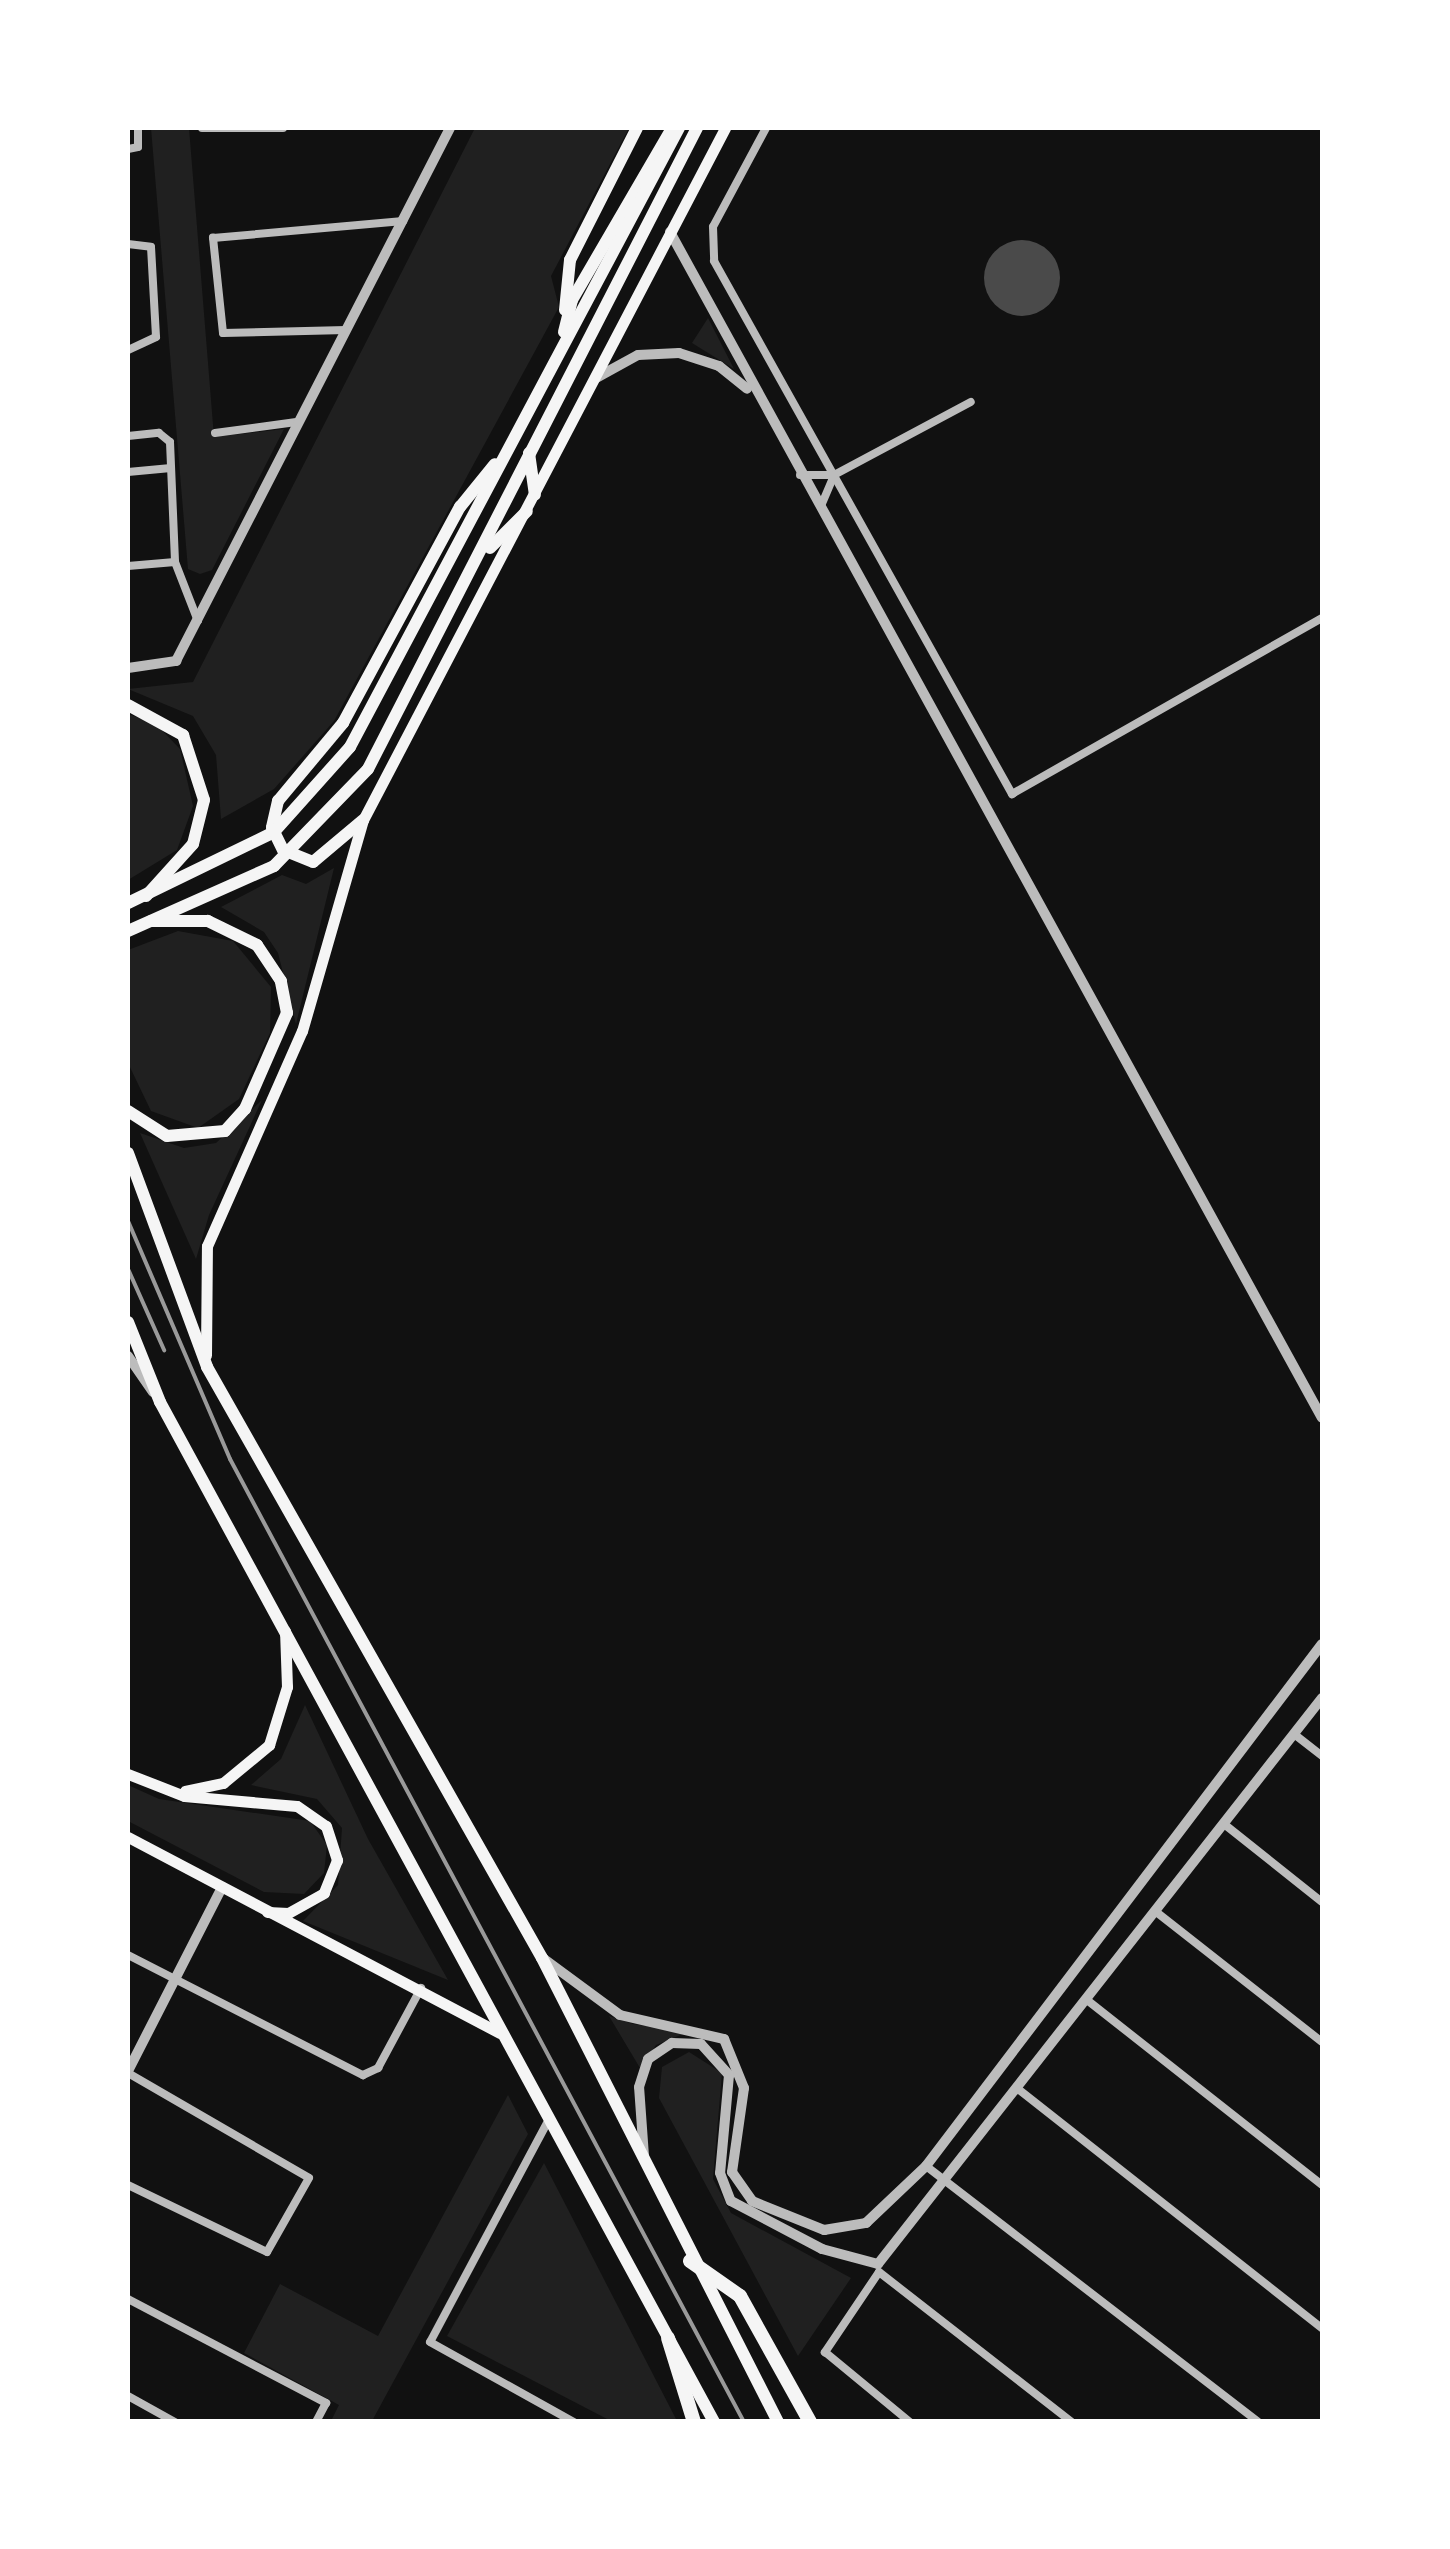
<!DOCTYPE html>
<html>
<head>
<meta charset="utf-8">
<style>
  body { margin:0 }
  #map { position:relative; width:1450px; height:2549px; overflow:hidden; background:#111; font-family:Roboto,sans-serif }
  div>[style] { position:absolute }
  .green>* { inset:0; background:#202020 }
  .building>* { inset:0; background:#4a4a4a }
  .round { border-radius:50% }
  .minor>* { height:8px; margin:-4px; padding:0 4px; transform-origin:4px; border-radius:4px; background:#bcbcbc }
  .tertiary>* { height:10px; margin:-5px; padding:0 5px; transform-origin:5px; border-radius:5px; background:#bcbcbc }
  .secondary>* { height:11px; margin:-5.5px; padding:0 5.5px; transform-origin:5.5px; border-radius:5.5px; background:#f5f5f5 }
  .primary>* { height:12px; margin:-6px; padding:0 6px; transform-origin:6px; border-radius:6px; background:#f5f5f5 }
  .trunk>* { height:12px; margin:-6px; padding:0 6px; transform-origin:6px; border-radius:6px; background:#f5f5f5 }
  .motorway>* { height:14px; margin:-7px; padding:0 7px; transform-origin:7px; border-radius:7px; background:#f5f5f5 }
  .rail>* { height:4px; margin:-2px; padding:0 2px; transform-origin:2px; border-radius:2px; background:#9a9a9a }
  span { translate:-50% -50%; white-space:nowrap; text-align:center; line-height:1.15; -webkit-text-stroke:8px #fff; paint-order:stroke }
  .frame { position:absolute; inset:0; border:130px solid #fff; pointer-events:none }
</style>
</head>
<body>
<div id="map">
  <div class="green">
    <i style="clip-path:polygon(151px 128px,189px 128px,214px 437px,284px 429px,212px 570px,200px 574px,188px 569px)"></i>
    <i style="clip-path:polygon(475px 128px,629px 128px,551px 276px,559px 307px,334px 721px,274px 789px,221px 819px,216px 755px,193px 716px,128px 689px,193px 682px)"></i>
    <i style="clip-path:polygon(708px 318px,734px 369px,692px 343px)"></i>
    <i style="clip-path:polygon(128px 714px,156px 724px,180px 749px,193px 806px,177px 850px,128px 880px)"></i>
    <i style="clip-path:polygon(334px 868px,296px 1024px,278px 953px,264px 932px,221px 907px,282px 875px,306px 884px)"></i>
    <i style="clip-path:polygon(178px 931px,233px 941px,271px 987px,270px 1033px,239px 1099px,198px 1128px,151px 1111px,128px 1063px,128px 950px)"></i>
    <i style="clip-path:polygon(262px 1100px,209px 1215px,196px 1259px,140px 1133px,184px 1148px,216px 1143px)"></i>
    <i style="clip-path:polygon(305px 1705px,368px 1839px,448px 1980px,303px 1921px,338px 1885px,342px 1828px,317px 1799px,251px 1785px,281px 1759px)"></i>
    <i style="clip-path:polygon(128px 1785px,159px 1799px,310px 1821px,327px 1845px,324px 1873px,304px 1894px,264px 1892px,128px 1821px)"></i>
    <i style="clip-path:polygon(609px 2016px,633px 2024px,688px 2032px,656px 2045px,640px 2068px)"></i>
    <i style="clip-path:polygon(689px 2052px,722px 2073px,713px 2179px,731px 2213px,851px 2278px,798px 2356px,659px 2098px,662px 2067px)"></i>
    <i style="clip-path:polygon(508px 2095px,528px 2134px,372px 2421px,331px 2421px,339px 2405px,244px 2353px,280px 2284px,378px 2336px)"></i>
    <i style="clip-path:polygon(544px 2163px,677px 2421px,611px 2421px,447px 2336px)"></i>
  </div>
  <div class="building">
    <i class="round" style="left:984px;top:240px;width:76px;height:76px"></i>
  </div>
  <div class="minor">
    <i style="left:202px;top:128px;width:81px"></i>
    <i style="left:766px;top:128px;width:112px;rotate:118.2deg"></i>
    <i style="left:713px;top:227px;width:34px;rotate:88deg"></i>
    <i style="left:714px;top:261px;width:611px;rotate:60.79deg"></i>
    <i style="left:1012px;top:794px;width:356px;rotate:-29.6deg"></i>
    <i style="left:128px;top:149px;width:10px;rotate:-11deg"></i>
    <i style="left:138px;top:147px;width:19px;rotate:-90deg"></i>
    <i style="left:128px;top:244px;width:23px;rotate:7deg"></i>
    <i style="left:151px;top:247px;width:90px;rotate:86.8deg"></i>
    <i style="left:156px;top:337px;width:31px;rotate:155deg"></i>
    <i style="left:346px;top:330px;width:123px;rotate:178.6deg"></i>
    <i style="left:223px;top:333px;width:96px;rotate:-96deg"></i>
    <i style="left:213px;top:238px;width:191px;rotate:-5.1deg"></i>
    <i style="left:215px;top:433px;width:82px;rotate:-7.7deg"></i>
    <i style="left:128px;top:436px;width:31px;rotate:-6deg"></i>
    <i style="left:159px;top:433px;width:14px;rotate:39deg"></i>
    <i style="left:170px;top:442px;width:120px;rotate:87.6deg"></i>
    <i style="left:175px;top:562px;width:63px;rotate:68.7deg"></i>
    <i style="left:128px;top:472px;width:43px;rotate:-5.3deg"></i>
    <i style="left:800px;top:475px;width:34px"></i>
    <i style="left:834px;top:475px;width:155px;rotate:-28.1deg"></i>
    <i style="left:821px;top:506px;width:34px;rotate:-67deg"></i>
    <i style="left:128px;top:566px;width:47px;rotate:-4.9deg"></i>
    <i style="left:1294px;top:1734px;width:36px;rotate:38deg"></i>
    <i style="left:1224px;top:1824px;width:125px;rotate:38.5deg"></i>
    <i style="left:1155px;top:1911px;width:212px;rotate:38.1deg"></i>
    <i style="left:128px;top:1955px;width:264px;rotate:27.1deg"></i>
    <i style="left:363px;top:2075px;width:17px;rotate:-25deg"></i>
    <i style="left:378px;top:2068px;width:91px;rotate:-61.7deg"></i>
    <i style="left:1087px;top:2000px;width:299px;rotate:38.2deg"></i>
    <i style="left:128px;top:2073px;width:209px;rotate:30.1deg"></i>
    <i style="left:309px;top:2178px;width:85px;rotate:119.6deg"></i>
    <i style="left:267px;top:2252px;width:154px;rotate:-154.3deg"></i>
    <i style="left:1018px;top:2089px;width:387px;rotate:38.2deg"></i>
    <i style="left:547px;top:2123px;width:248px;rotate:118.1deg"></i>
    <i style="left:430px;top:2342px;width:165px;rotate:29.1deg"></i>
    <i style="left:926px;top:2166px;width:419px;rotate:37.6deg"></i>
    <i style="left:879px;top:2272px;width:244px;rotate:37.9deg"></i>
    <i style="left:879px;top:2272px;width:97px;rotate:124deg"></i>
    <i style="left:825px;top:2352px;width:110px;rotate:39.5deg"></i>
    <i style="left:128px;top:2299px;width:224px;rotate:27.7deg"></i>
    <i style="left:326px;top:2403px;width:21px;rotate:118deg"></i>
    <i style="left:128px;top:2396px;width:54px;rotate:29deg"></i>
  </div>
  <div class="tertiary">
    <i style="left:670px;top:232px;width:1353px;rotate:61.2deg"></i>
    <i style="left:596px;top:378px;width:48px;rotate:-28.7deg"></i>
    <i style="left:638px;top:355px;width:41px;rotate:-2.8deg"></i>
    <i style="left:679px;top:353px;width:42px;rotate:18deg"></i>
    <i style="left:719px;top:366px;width:36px;rotate:39deg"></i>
    <i style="left:128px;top:668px;width:49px;rotate:-8.3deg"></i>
    <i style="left:176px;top:661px;width:599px;rotate:-62.79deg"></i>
    <i style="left:128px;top:1356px;width:44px;rotate:55.2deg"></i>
    <i style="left:544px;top:1959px;width:94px;rotate:36.4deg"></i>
    <i style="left:620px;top:2015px;width:107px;rotate:13deg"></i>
    <i style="left:724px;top:2039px;width:53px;rotate:67.8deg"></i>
    <i style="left:744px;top:2088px;width:85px;rotate:98.1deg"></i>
    <i style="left:732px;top:2172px;width:35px;rotate:55deg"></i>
    <i style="left:752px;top:2201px;width:78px;rotate:21.9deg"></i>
    <i style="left:824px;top:2230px;width:43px;rotate:-9.5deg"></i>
    <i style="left:866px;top:2223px;width:83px;rotate:-43.5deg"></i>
    <i style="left:926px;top:2166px;width:655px;rotate:-52.82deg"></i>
    <i style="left:128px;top:2071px;width:207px;rotate:-62.9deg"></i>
    <i style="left:644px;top:2156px;width:69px;rotate:-94.1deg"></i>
    <i style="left:639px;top:2087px;width:29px;rotate:-72deg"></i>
    <i style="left:648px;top:2059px;width:29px;rotate:-34deg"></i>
    <i style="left:672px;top:2043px;width:29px;rotate:2deg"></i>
    <i style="left:701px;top:2044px;width:42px;rotate:47.9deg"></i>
    <i style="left:729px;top:2075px;width:98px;rotate:95.2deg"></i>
    <i style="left:720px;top:2173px;width:30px;rotate:69deg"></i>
    <i style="left:731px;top:2201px;width:103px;rotate:27.8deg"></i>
    <i style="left:822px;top:2249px;width:58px;rotate:15deg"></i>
    <i style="left:878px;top:2264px;width:719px;rotate:-51.89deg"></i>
  </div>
  <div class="secondary">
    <i style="left:206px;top:1355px;width:109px;rotate:-89.5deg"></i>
    <i style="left:207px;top:1246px;width:235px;rotate:-66.2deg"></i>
    <i style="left:302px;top:1031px;width:220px;rotate:-73.9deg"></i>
    <i style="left:363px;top:820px;width:781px;rotate:-62.38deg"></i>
    <i style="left:128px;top:1774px;width:60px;rotate:21.4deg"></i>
    <i style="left:184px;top:1796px;width:113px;rotate:5.1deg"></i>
    <i style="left:297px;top:1806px;width:35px;rotate:35deg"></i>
    <i style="left:326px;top:1826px;width:36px;rotate:72deg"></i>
    <i style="left:337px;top:1860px;width:35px;rotate:112deg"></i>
    <i style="left:324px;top:1893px;width:41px;rotate:150.9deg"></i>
    <i style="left:288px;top:1913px;width:21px;rotate:-177deg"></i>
    <i style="left:185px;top:1791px;width:39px;rotate:-12deg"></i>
    <i style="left:223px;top:1783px;width:60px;rotate:-39.6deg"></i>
    <i style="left:269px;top:1745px;width:61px;rotate:-72.8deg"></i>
    <i style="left:287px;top:1687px;width:56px;rotate:-92deg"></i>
    <i style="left:128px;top:1837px;width:420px;rotate:27.8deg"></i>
  </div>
  <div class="primary">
    <i style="left:565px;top:310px;width:50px;rotate:-84.3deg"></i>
    <i style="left:570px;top:260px;width:148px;rotate:-63.1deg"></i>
    <i style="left:564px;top:332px;width:33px;rotate:-76deg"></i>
    <i style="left:572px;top:300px;width:199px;rotate:-59.8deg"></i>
    <i style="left:529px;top:453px;width:42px;rotate:81.9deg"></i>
    <i style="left:490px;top:548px;width:52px;rotate:-45deg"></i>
    <i style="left:363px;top:820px;width:65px;rotate:140deg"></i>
    <i style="left:313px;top:862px;width:32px;rotate:-158deg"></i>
    <i style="left:283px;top:850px;width:25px;rotate:-116deg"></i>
    <i style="left:272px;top:827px;width:27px;rotate:-77deg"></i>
    <i style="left:278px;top:801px;width:102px;rotate:-50.2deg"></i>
    <i style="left:343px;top:723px;width:246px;rotate:-61.6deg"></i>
    <i style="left:460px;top:507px;width:55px;rotate:-50.9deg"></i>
    <i style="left:128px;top:903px;width:162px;rotate:-25.9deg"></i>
    <i style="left:274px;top:832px;width:114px;rotate:-48.2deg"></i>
    <i style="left:350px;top:747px;width:701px;rotate:-62.01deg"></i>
    <i style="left:128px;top:931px;width:160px;rotate:-24deg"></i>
    <i style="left:274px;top:866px;width:135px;rotate:-45.9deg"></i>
    <i style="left:368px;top:769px;width:721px;rotate:-62.83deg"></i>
  </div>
  <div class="trunk">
    <i style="left:128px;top:705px;width:63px;rotate:28.6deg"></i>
    <i style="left:183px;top:735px;width:68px;rotate:72.1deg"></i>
    <i style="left:204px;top:800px;width:45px;rotate:104deg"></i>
    <i style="left:193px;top:844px;width:70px;rotate:132.1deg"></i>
    <i style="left:128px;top:1111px;width:46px;rotate:32.7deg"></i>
    <i style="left:167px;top:1136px;width:58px;rotate:-4.9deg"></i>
    <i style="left:225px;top:1131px;width:30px;rotate:-48deg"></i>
    <i style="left:245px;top:1109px;width:105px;rotate:-66.4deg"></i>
    <i style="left:287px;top:1013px;width:33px;rotate:-101deg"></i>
    <i style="left:281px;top:981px;width:43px;rotate:-123.7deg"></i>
    <i style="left:257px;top:945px;width:55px;rotate:-153.9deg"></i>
    <i style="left:208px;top:921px;width:57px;rotate:180deg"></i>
    <i style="left:128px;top:1153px;width:228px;rotate:69.7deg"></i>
    <i style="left:207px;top:1367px;width:679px;rotate:60.45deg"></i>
    <i style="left:542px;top:1958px;width:521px;rotate:63.04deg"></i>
    <i style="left:128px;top:1322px;width:86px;rotate:68.2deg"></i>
    <i style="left:160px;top:1402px;width:1161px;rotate:61.49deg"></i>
  </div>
  <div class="motorway">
    <i style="left:690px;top:2261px;width:61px;rotate:35deg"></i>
    <i style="left:740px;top:2296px;width:144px;rotate:60.9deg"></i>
    <i style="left:668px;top:2338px;width:88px;rotate:72.8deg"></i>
  </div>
  <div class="rail">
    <i style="left:128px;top:1221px;width:259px;rotate:66.8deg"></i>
    <i style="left:230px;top:1459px;width:1092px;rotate:61.91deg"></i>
    <i style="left:128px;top:1269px;width:89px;rotate:66deg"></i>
  </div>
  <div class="frame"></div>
</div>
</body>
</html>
